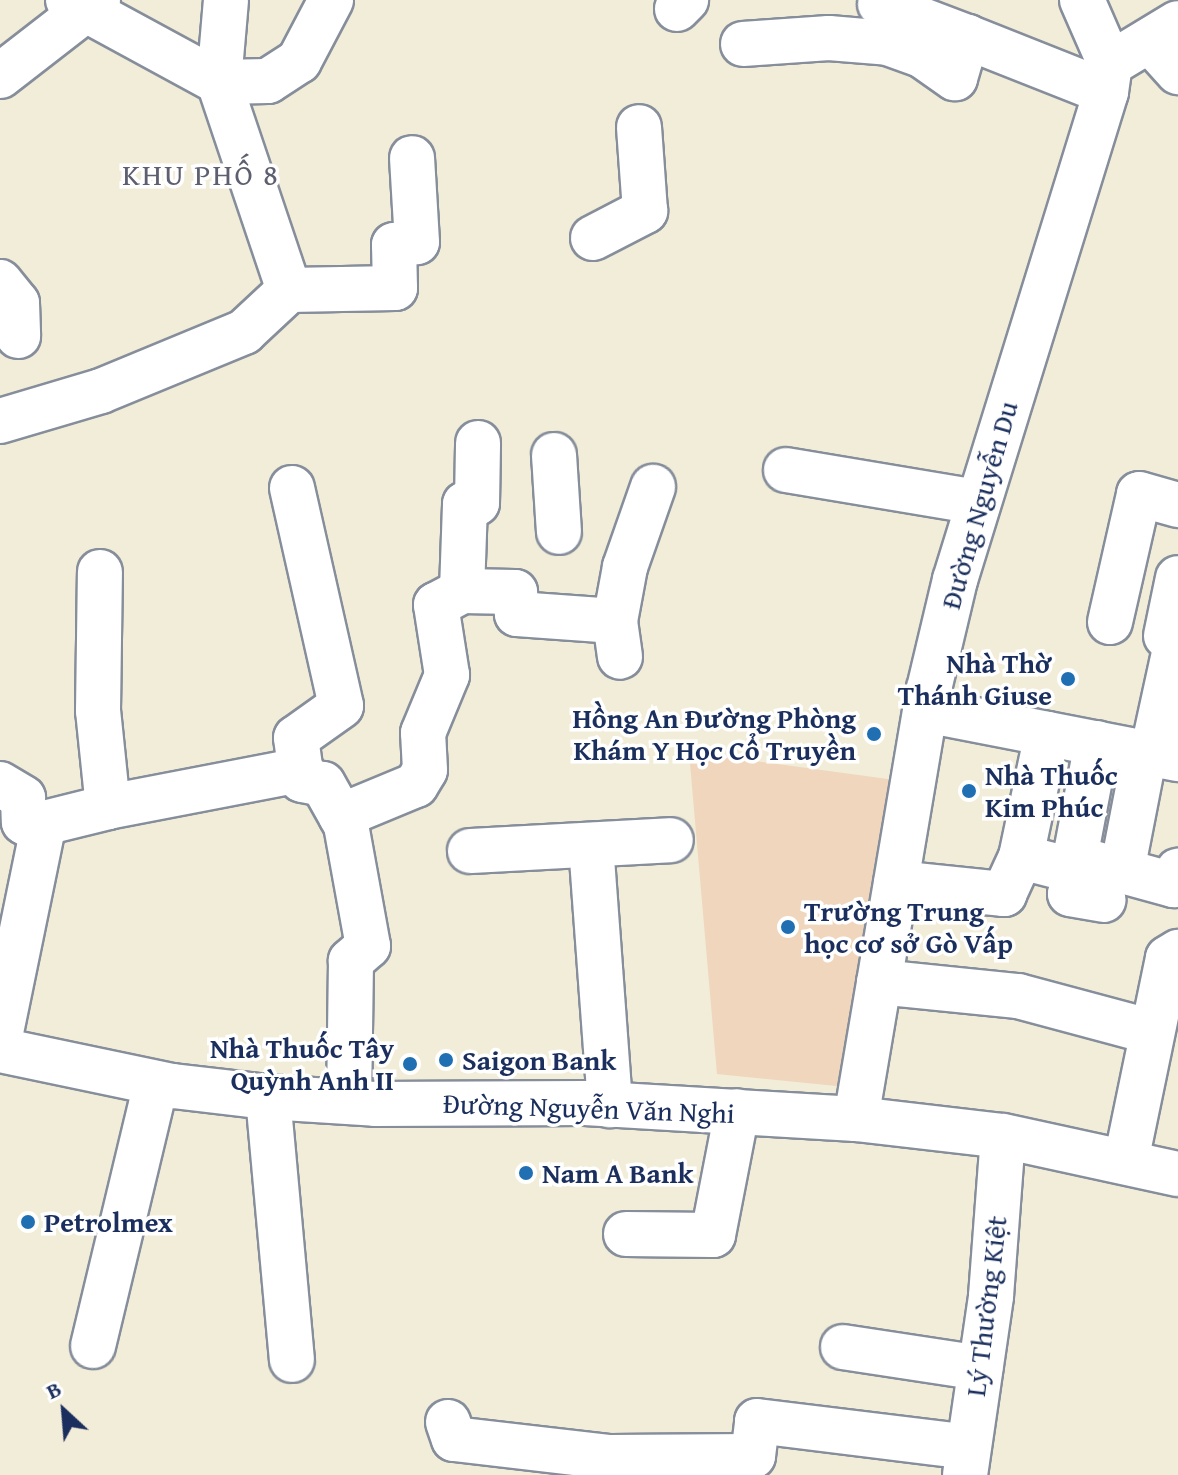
<!DOCTYPE html>
<html>
<head>
<meta charset="utf-8">
<style>
  body { margin:0 }
  #map { position:relative; width:1178px; height:1475px; overflow:hidden; background:#f2edd8; font-family:"Gentium Book Plus",serif }
  div>[style] { position:absolute }
  .built>* { inset:0; background:#efd6bc }
  .roads { filter:drop-shadow(2px 0 #868e9b) drop-shadow(-2px 0 #868e9b) drop-shadow(0 2px #868e9b) drop-shadow(0 -2px #868e9b) }
  .minor>* { height:44px; margin:-22px; padding:0 22px; transform-origin:22px; border-radius:22px; background:#fff }
  .major>* { height:44px; margin:-22px; padding:0 22px; transform-origin:22px; border-radius:22px; background:#fff }
  .dots>* { width:22px; height:22px; translate:-50% -50%; box-sizing:border-box; border:4px solid #fff; border-radius:50% }
  span { translate:-50% -50%; white-space:nowrap; text-align:center; line-height:1.15; -webkit-text-stroke:7px #fff; paint-order:stroke }
  .street-label { font-size:28px; color:#1b2f5e }
  .poi-label { font-size:28px; color:#1b2f5e; font-weight:700 }
  .right { translate:-100% -50%; text-align:right }
  .left { translate:0 -50%; text-align:left }
  .neighbourhood-label { font-size:30px; color:#5d5f70; letter-spacing:2px }
  .north { position:absolute; left:24px; top:1371px; width:80px; height:80px; -webkit-text-stroke:6px #fff; paint-order:stroke; rotate:334deg; font-size:22px; font-weight:700; line-height:32px; text-align:center; color:#1b2f5e }
  .north::after { content:''; display:block; margin:auto; width:28px; height:36px; background:#1b2f5e; clip-path:polygon(50% 0,100% 100%,50% 72%,0 100%) }
</style>
</head>
<body>
<div id="map">
  <div class="built">
    <i style="clip-path:polygon(689px 752px,895px 780px,846px 1087px,717px 1074px)"></i>
  </div>
  <div class="roads">
    <div class="minor">
      <i style="left:68px;top:0;width:172px;rotate:28.5deg"></i>
      <i style="left:219px;top:82px;width:49px;rotate:-1.2deg"></i>
      <i style="left:268px;top:81px;width:37px;rotate:-33deg"></i>
      <i style="left:299px;top:61px;width:69px;rotate:-62.3deg"></i>
      <i style="left:226px;top:0;width:82px;rotate:94.9deg"></i>
      <i style="left:219px;top:82px;width:219px;rotate:71.4deg"></i>
      <i style="left:289px;top:290px;width:106px;rotate:-1.1deg"></i>
      <i style="left:395px;top:288px;width:43px;rotate:-91.3deg"></i>
      <i style="left:394px;top:245px;width:23px;rotate:-7deg"></i>
      <i style="left:417px;top:242px;width:84px;rotate:-93.4deg"></i>
      <i style="left:880px;top:4px;width:93px;rotate:20.8deg"></i>
      <i style="left:677px;top:9px;width:13px;rotate:-45deg"></i>
      <i style="left:1150px;top:41px;width:42px;rotate:47.9deg"></i>
      <i style="left:743px;top:44px;width:86px;rotate:-4deg"></i>
      <i style="left:829px;top:38px;width:59px;rotate:4.8deg"></i>
      <i style="left:888px;top:43px;width:37px;rotate:20deg"></i>
      <i style="left:923px;top:56px;width:39px;rotate:35deg"></i>
      <i style="left:955px;top:78px;width:43px;rotate:-73.7deg"></i>
      <i style="left:967px;top:37px;width:149px;rotate:21.6deg"></i>
      <i style="left:1110px;top:64px;width:79px;rotate:-31.1deg"></i>
      <i style="left:0;top:76px;width:124px;rotate:-37.8deg"></i>
      <i style="left:593px;top:238px;width:59px;rotate:-27.4deg"></i>
      <i style="left:645px;top:211px;width:84px;rotate:-94.1deg"></i>
      <i style="left:0;top:282px;width:27px;rotate:51deg"></i>
      <i style="left:17px;top:303px;width:33px;rotate:88deg"></i>
      <i style="left:0;top:421px;width:105px;rotate:-16.5deg"></i>
      <i style="left:101px;top:391px;width:155px;rotate:-22.4deg"></i>
      <i style="left:244px;top:332px;width:62px;rotate:-43deg"></i>
      <i style="left:554px;top:455px;width:77px;rotate:86.3deg"></i>
      <i style="left:786px;top:470px;width:194px;rotate:9.5deg"></i>
      <i style="left:292px;top:488px;width:223px;rotate:77.3deg"></i>
      <i style="left:341px;top:706px;width:55px;rotate:144.6deg"></i>
      <i style="left:296px;top:738px;width:42px;rotate:81.9deg"></i>
      <i style="left:302px;top:780px;width:21px;rotate:11deg"></i>
      <i style="left:323px;top:784px;width:47px;rotate:60.7deg"></i>
      <i style="left:346px;top:825px;width:123px;rotate:79.7deg"></i>
      <i style="left:368px;top:946px;width:23px;rotate:139deg"></i>
      <i style="left:351px;top:961px;width:140px;rotate:90.8deg"></i>
      <i style="left:462px;top:591px;width:53px;rotate:1.1deg"></i>
      <i style="left:515px;top:592px;width:22px;rotate:85deg"></i>
      <i style="left:517px;top:614px;width:98px;rotate:4.1deg"></i>
      <i style="left:615px;top:621px;width:36px;rotate:82deg"></i>
      <i style="left:615px;top:621px;width:55px;rotate:-79.5deg"></i>
      <i style="left:625px;top:567px;width:85px;rotate:-70.7deg"></i>
      <i style="left:1110px;top:622px;width:131px;rotate:-77.2deg"></i>
      <i style="left:1139px;top:494px;width:41px;rotate:15.8deg"></i>
      <i style="left:1166px;top:636px;width:59px;rotate:-78.3deg"></i>
      <i style="left:925px;top:710px;width:258px;rotate:11deg"></i>
      <i style="left:1152px;top:754px;width:118px;rotate:-77.7deg"></i>
      <i style="left:0;top:784px;width:27px;rotate:31deg"></i>
      <i style="left:23px;top:798px;width:24px;rotate:88deg"></i>
      <i style="left:24px;top:822px;width:21px;rotate:31deg"></i>
      <i style="left:108px;top:807px;width:197px;rotate:-10.9deg"></i>
      <i style="left:341px;top:816px;width:81px;rotate:-22.5deg"></i>
      <i style="left:416px;top:785px;width:17px;rotate:-59deg"></i>
      <i style="left:425px;top:770px;width:37px;rotate:-93deg"></i>
      <i style="left:423px;top:733px;width:63px;rotate:-67.5deg"></i>
      <i style="left:447px;top:675px;width:71px;rotate:-98.9deg"></i>
      <i style="left:436px;top:605px;width:30px;rotate:-28deg"></i>
      <i style="left:462px;top:591px;width:87px;rotate:-88deg"></i>
      <i style="left:465px;top:504px;width:12px;rotate:-5deg"></i>
      <i style="left:477px;top:503px;width:60px;rotate:-89deg"></i>
      <i style="left:591px;top:845px;width:261px;rotate:85.8deg"></i>
      <i style="left:470px;top:851px;width:201px;rotate:-3.1deg"></i>
      <i style="left:1021px;top:857px;width:126px;rotate:-78.1deg"></i>
      <i style="left:1075px;top:858px;width:117px;rotate:-79.2deg"></i>
      <i style="left:1080px;top:859px;width:36px;rotate:106deg"></i>
      <i style="left:1070px;top:894px;width:34px;rotate:10deg"></i>
      <i style="left:1122px;top:871px;width:120px;rotate:-79deg"></i>
      <i style="left:896px;top:883px;width:109px;rotate:5.8deg"></i>
      <i style="left:1004px;top:894px;width:41px;rotate:-65.3deg"></i>
      <i style="left:1021px;top:857px;width:44px;rotate:14.3deg"></i>
      <i style="left:1064px;top:868px;width:15px;rotate:-42deg"></i>
      <i style="left:1075px;top:858px;width:103px;rotate:15.3deg"></i>
      <i style="left:1174px;top:885px;width:15px;rotate:-74deg"></i>
      <i style="left:879px;top:982px;width:140px;rotate:5.8deg"></i>
      <i style="left:1018px;top:996px;width:139px;rotate:15deg"></i>
      <i style="left:0;top:1037px;width:218px;rotate:-78.4deg"></i>
      <i style="left:44px;top:823px;width:66px;rotate:-14deg"></i>
      <i style="left:108px;top:807px;width:97px;rotate:-95.9deg"></i>
      <i style="left:98px;top:711px;width:139px;rotate:-89.2deg"></i>
      <i style="left:268px;top:1097px;width:264px;rotate:84.8deg"></i>
      <i style="left:856px;top:1119px;width:436px;rotate:-80.4deg"></i>
      <i style="left:929px;top:689px;width:112px;rotate:-76.6deg"></i>
      <i style="left:955px;top:580px;width:511px;rotate:-72.81deg"></i>
      <i style="left:1106px;top:92px;width:28px;rotate:-82deg"></i>
      <i style="left:1110px;top:64px;width:70px;rotate:-113.6deg"></i>
      <i style="left:1126px;top:1161px;width:207px;rotate:-78.3deg"></i>
      <i style="left:1168px;top:958px;width:12px;rotate:-31deg"></i>
      <i style="left:626px;top:1234px;width:87px;rotate:0.7deg"></i>
      <i style="left:713px;top:1235px;width:126px;rotate:-79deg"></i>
      <i style="left:93px;top:1346px;width:270px;rotate:-76.5deg"></i>
      <i style="left:843px;top:1347px;width:139px;rotate:8.7deg"></i>
      <i style="left:448px;top:1422px;width:18px;rotate:71deg"></i>
      <i style="left:454px;top:1439px;width:157px;rotate:6.6deg"></i>
      <i style="left:610px;top:1457px;width:143px;rotate:-0.4deg"></i>
      <i style="left:753px;top:1456px;width:35px;rotate:-83deg"></i>
      <i style="left:757px;top:1421px;width:213px;rotate:7deg"></i>
      <i style="left:965px;top:1475px;width:181px;rotate:-81.7deg"></i>
      <i style="left:991px;top:1296px;width:160px;rotate:-85.7deg"></i>
    </div>
    <div class="major">
      <i style="left:0;top:1050px;width:177px;rotate:11.8deg"></i>
      <i style="left:173px;top:1086px;width:96px;rotate:6.6deg"></i>
      <i style="left:268px;top:1097px;width:107px;rotate:3.7deg"></i>
      <i style="left:375px;top:1104px;width:210px;rotate:-0.3deg"></i>
      <i style="left:585px;top:1103px;width:271px;rotate:3.4deg"></i>
      <i style="left:856px;top:1119px;width:148px;rotate:6.6deg"></i>
      <i style="left:1003px;top:1136px;width:179px;rotate:12.3deg"></i>
    </div>
  </div>
  <div class="dots">
    <i style="left:1068px;top:679px;background:#1f6fb2"></i>
    <i style="left:874px;top:734px;background:#1f6fb2"></i>
    <i style="left:969px;top:791px;background:#1f6fb2"></i>
    <i style="left:788px;top:927px;background:#1f6fb2"></i>
    <i style="left:446px;top:1060px;background:#1f6fb2"></i>
    <i style="left:410px;top:1064px;background:#1f6fb2"></i>
    <i style="left:526px;top:1173px;background:#1f6fb2"></i>
    <i style="left:28px;top:1222px;background:#1f6fb2"></i>
  </div>
  <div class="street-label">
    <span style="left:979px;top:505px;rotate:-74deg">Đường Nguyễn Du</span>
    <span style="left:589px;top:1108px;rotate:2deg">Đường Nguyễn Văn Nghi</span>
    <span style="left:986px;top:1306px;rotate:-83deg">Lý Thường Kiệt</span>
  </div>
  <div class="poi-label">
    <span class="right" style="left:1052px;top:679px">Nhà Thờ<br>Thánh Giuse</span>
    <span class="right" style="left:856px;top:734px">Hồng An Đường Phòng<br>Khám Y Học Cổ Truyền</span>
    <span class="left" style="left:985px;top:791px">Nhà Thuốc<br>Kim Phúc</span>
    <span class="left" style="left:804px;top:927px">Trường Trung<br>học cơ sở Gò Vấp</span>
    <span class="right" style="left:394px;top:1064px">Nhà Thuốc Tây<br>Quỳnh Anh II</span>
    <span class="left" style="left:462px;top:1060px">Saigon Bank</span>
    <span class="left" style="left:542px;top:1173px">Nam A Bank</span>
    <span class="left" style="left:44px;top:1222px">Petrolmex</span>
  </div>
  <div class="neighbourhood-label">
    <span style="left:201px;top:174px">KHU PHỐ 8</span>
  </div>
  <div class="north">B</div>
</div>
</body>
</html>
